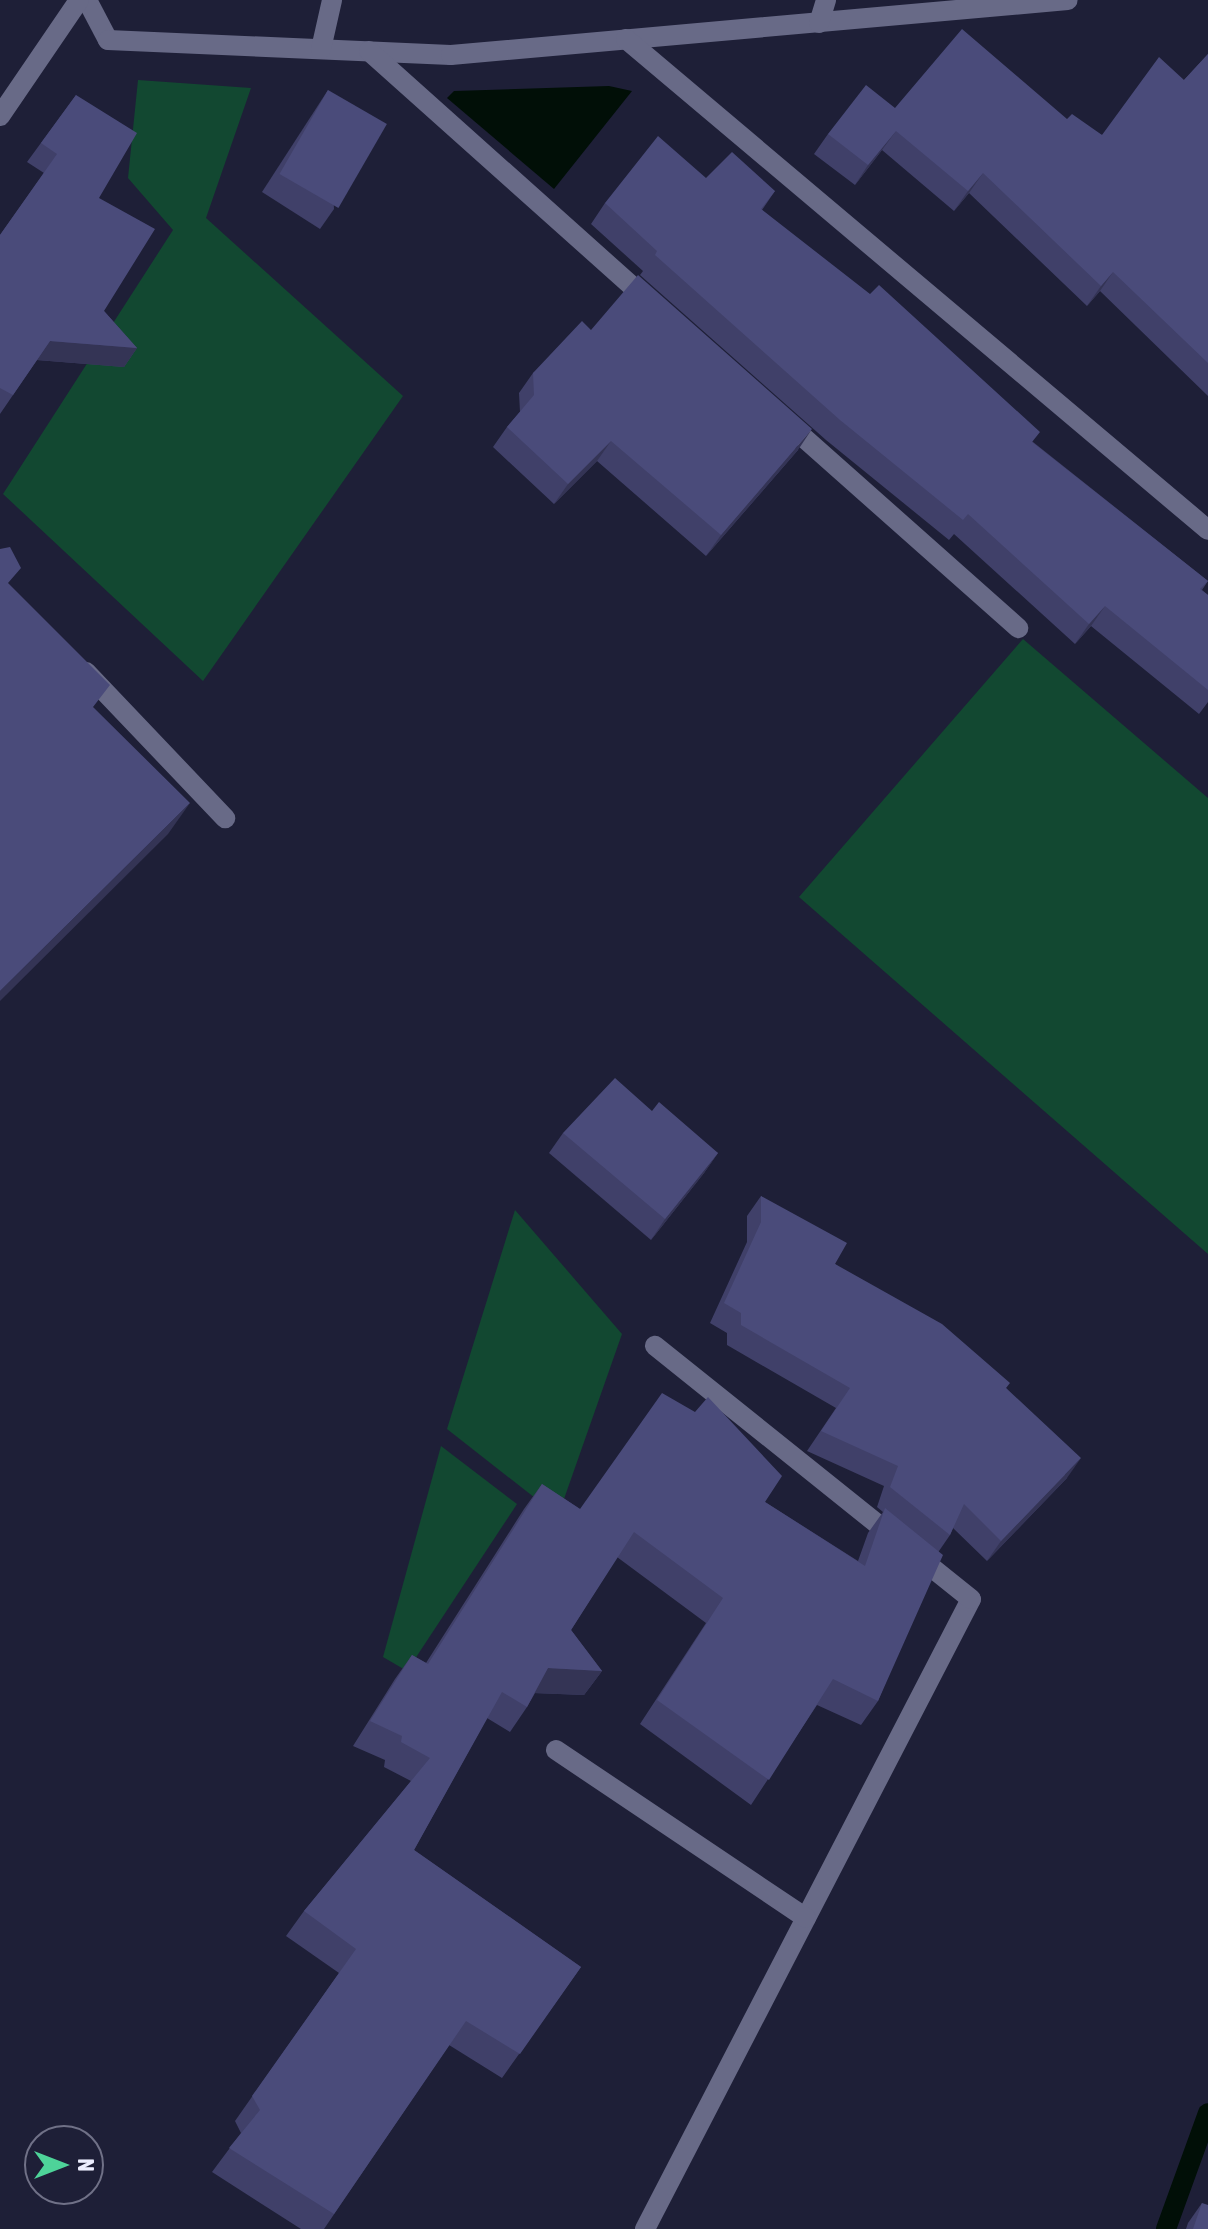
<!DOCTYPE html>
<html>
<head>
<meta charset="utf-8">
<style>
  body { margin:0 }
  #map { position:relative; width:1208px; height:2229px; overflow:hidden; background:#1e1f37; font-family:"Asap Condensed",sans-serif }
  div>[style] { position:absolute }
  .green>* { inset:0; background:#124831 }
  .water>* { inset:0; background:#010f07 }
  .stream>* { height:20px; margin:-10px; padding:0 10px; transform-origin:10px; border-radius:10px; background:#010f07 }
  .lane>* { height:20px; margin:-10px; padding:0 10px; transform-origin:10px; border-radius:10px; background:#686a87 }
  .street>* { height:20px; margin:-10px; padding:0 10px; transform-origin:10px; border-radius:10px; background:#686a87 }
  .wall>* { inset:0; background:#404069 }
  .shaded-wall>* { inset:0; background:#343455 }
  .building>* { inset:0; background:#4a4b7a; transform-origin:0 0 }
  span { translate:-50% -50%; white-space:nowrap; text-align:center; line-height:1.15; -webkit-text-stroke:6px #1e1f37; paint-order:stroke }
  .north { position:absolute; left:24px; top:2125px; width:80px; height:80px; box-sizing:border-box; background:#1e1f37; border:2px solid #707187; border-radius:50%; rotate:90deg; font-size:22px; font-weight:700; line-height:32px; text-align:center; color:#ecedfe }
  .north::after { content:''; display:block; margin:auto; width:28px; height:36px; background:#4ed399; clip-path:polygon(50% 0,100% 100%,50% 72%,0 100%) }
</style>
</head>
<body>
<div id="map">
  <div class="green">
    <i style="clip-path:polygon(138px 80px,251px 88px,206px 218px,403px 396px,203px 681px,3px 494px,173px 230px,128px 178px)"></i>
    <i style="clip-path:polygon(1023px 639px,1208px 798px,1208px 1254px,799px 897px)"></i>
    <i style="clip-path:polygon(515px 1210px,622px 1334px,558px 1516px,447px 1429px)"></i>
    <i style="clip-path:polygon(441px 1446px,517px 1504px,407px 1671px,383px 1657px)"></i>
  </div>
  <div class="water">
    <i style="clip-path:polygon(609px 86px,632px 91px,554px 189px,447px 98px,454px 91px)"></i>
  </div>
  <div class="stream">
    <i style="left:1166px;top:2229px;width:123px;rotate:-70.1deg"></i>
  </div>
  <div class="lane">
    <i style="left:645px;top:2229px;width:709px;rotate:-62.64deg"></i>
    <i style="left:971px;top:1599px;width:405px;rotate:-141.3deg"></i>
  </div>
  <div class="street">
    <i style="left:87px;top:0;width:45px;rotate:62.3deg"></i>
    <i style="left:108px;top:40px;width:343px;rotate:2.5deg"></i>
    <i style="left:451px;top:55px;width:619px;rotate:-5.09deg"></i>
    <i style="left:819px;top:23px;width:24px;rotate:-73deg"></i>
    <i style="left:626px;top:39px;width:761px;rotate:40.15deg"></i>
    <i style="left:321px;top:49px;width:50px;rotate:-77.3deg"></i>
    <i style="left:369px;top:51px;width:377px;rotate:41.8deg"></i>
    <i style="left:0;top:116px;width:140px;rotate:-55.7deg"></i>
    <i style="left:785px;top:421px;width:312px;rotate:41.6deg"></i>
    <i style="left:86px;top:672px;width:202px;rotate:46.4deg"></i>
    <i style="left:556px;top:1750px;width:301px;rotate:33.9deg"></i>
  </div>
  <div class="wall">
    <i style="clip-path:polygon(1208px 54px,1208px 396px,1100px 291px,1087px 306px,969px 193px,954px 211px,882px 150px,855px 185px,814px 154px,828px 134px,895px 108px,1067px 119px,1102px 135px,1184px 80px)"></i>
    <i style="clip-path:polygon(328px 90px,334px 209px,320px 229px,262px 192px)"></i>
    <i style="clip-path:polygon(76px 95px,99px 198px,104px 311px,137px 348px,124px 367px,37px 360px,0 414px,0 235px,44px 173px,27px 162px)"></i>
    <i style="clip-path:polygon(706px 178px,775px 191px,762px 210px,1033px 442px,1208px 581px,1202px 590px,1208px 595px,1208px 702px,1199px 714px,1091px 626px,1075px 644px,954px 534px,949px 540px,826px 440px,640px 275px,643px 271px,591px 224px,605px 203px)"></i>
    <i style="clip-path:polygon(591px 330px,798px 450px,706px 556px,597px 461px,554px 504px,493px 447px,507px 427px,520px 412px,519px 393px,533px 373px)"></i>
    <i style="clip-path:polygon(652px 1111px,718px 1153px,704px 1173px,651px 1240px,549px 1153px,563px 1133px)"></i>
    <i style="clip-path:polygon(761px 1196px,835px 1264px,1006px 1388px,1067px 1478px,987px 1561px,953px 1528px,950px 1535px,939px 1551px,878px 1701px,861px 1725px,817px 1705px,751px 1805px,640px 1724px,706px 1623px,617px 1557px,571px 1630px,602px 1671px,584px 1695px,535px 1693px,527px 1707px,510px 1732px,487px 1718px,414px 1850px,581px 1967px,502px 2078px,449px 2045px,324px 2229px,301px 2229px,212px 2172px,241px 2133px,235px 2121px,339px 1973px,286px 1936px,304px 1911px,411px 1781px,384px 1767px,385px 1760px,353px 1746px,395px 1679px,412px 1655px,426px 1663px,524px 1509px,542px 1484px,580px 1509px,765px 1502px,858px 1561px,868px 1533px,883px 1512px,877px 1507px,884px 1486px,807px 1451px,836px 1408px,727px 1345px,727px 1333px,710px 1323px,747px 1242px,747px 1216px)"></i>
    <i style="clip-path:polygon(1202px 2203px,1208px 2229px,1186px 2229px,1188px 2223px)"></i>
  </div>
  <div class="shaded-wall">
    <i style="clip-path:polygon(896px 131px,882px 150px,855px 185px,868px 165px)"></i>
    <i style="clip-path:polygon(983px 173px,969px 193px,954px 211px,968px 191px)"></i>
    <i style="clip-path:polygon(1113px 272px,1100px 291px,1087px 306px,1101px 286px)"></i>
    <i style="clip-path:polygon(50px 341px,137px 348px,124px 367px,37px 360px)"></i>
    <i style="clip-path:polygon(812px 429px,798px 450px,706px 556px,721px 535px)"></i>
    <i style="clip-path:polygon(611px 441px,597px 461px,554px 504px,568px 484px)"></i>
    <i style="clip-path:polygon(1105px 606px,1091px 626px,1075px 644px,1089px 624px)"></i>
    <i style="clip-path:polygon(190px 803px,168px 834px,0 1001px,0 991px)"></i>
    <i style="clip-path:polygon(718px 1153px,704px 1173px,651px 1240px,665px 1219px)"></i>
    <i style="clip-path:polygon(1081px 1458px,1067px 1478px,987px 1561px,1001px 1541px)"></i>
    <i style="clip-path:polygon(548px 1668px,602px 1671px,584px 1695px,531px 1693px)"></i>
  </div>
  <div class="building">
    <i style="clip-path:polygon(962px 29px,1067px 119px,1072px 114px,1102px 135px,1159px 57px,1184px 80px,1208px 54px,1208px 363px,1113px 272px,1101px 286px,983px 173px,968px 191px,896px 131px,868px 165px,828px 134px,866px 85px,895px 108px)"></i>
    <i style="left:328px;top:90px;width:68px;height:97px;rotate:30deg"></i>
    <i style="clip-path:polygon(76px 95px,137px 133px,99px 198px,155px 229px,104px 311px,137px 348px,50px 341px,13px 395px,0 388px,0 235px,57px 154px,41px 143px)"></i>
    <i style="clip-path:polygon(658px 136px,706px 178px,732px 152px,775px 191px,761px 209px,870px 294px,879px 285px,1040px 432px,1032px 442px,1208px 581px,1200px 589px,1208px 595px,1208px 690px,1105px 606px,1089px 624px,968px 514px,963px 520px,840px 420px,655px 255px,657px 251px,605px 203px)"></i>
    <i style="clip-path:polygon(638px 275px,812px 429px,721px 535px,611px 441px,568px 484px,507px 427px,534px 395px,533px 373px,582px 321px,591px 330px)"></i>
    <i style="clip-path:polygon(10px 547px,21px 568px,8px 583px,110px 685px,93px 707px,190px 803px,0 991px,0 549px)"></i>
    <i style="clip-path:polygon(615px 1078px,652px 1111px,659px 1102px,718px 1153px,665px 1219px,563px 1133px)"></i>
    <i style="clip-path:polygon(761px 1196px,847px 1243px,835px 1264px,942px 1324px,1010px 1383px,1006px 1388px,1081px 1458px,1001px 1541px,964px 1504px,950px 1535px,890px 1487px,898px 1466px,821px 1431px,850px 1388px,741px 1325px,741px 1313px,724px 1303px,761px 1222px)"></i>
    <i style="clip-path:polygon(662px 1393px,695px 1412px,708px 1397px,782px 1476px,765px 1502px,865px 1566px,885px 1508px,943px 1555px,878px 1701px,833px 1679px,769px 1780px,657px 1700px,723px 1598px,634px 1532px,571px 1630px,602px 1671px,548px 1668px,527px 1707px,502px 1692px,414px 1850px,581px 1967px,520px 2054px,466px 2021px,334px 2214px,229px 2148px,260px 2110px,252px 2096px,356px 1949px,304px 1911px,430px 1758px,401px 1742px,402px 1736px,370px 1721px,412px 1655px,428px 1664px,542px 1484px,580px 1509px)"></i>
    <i style="clip-path:polygon(1202px 2203px,1208px 2205px,1208px 2229px,1193px 2229px)"></i>
  </div>
  <div class="north">N</div>
</div>
</body>
</html>
